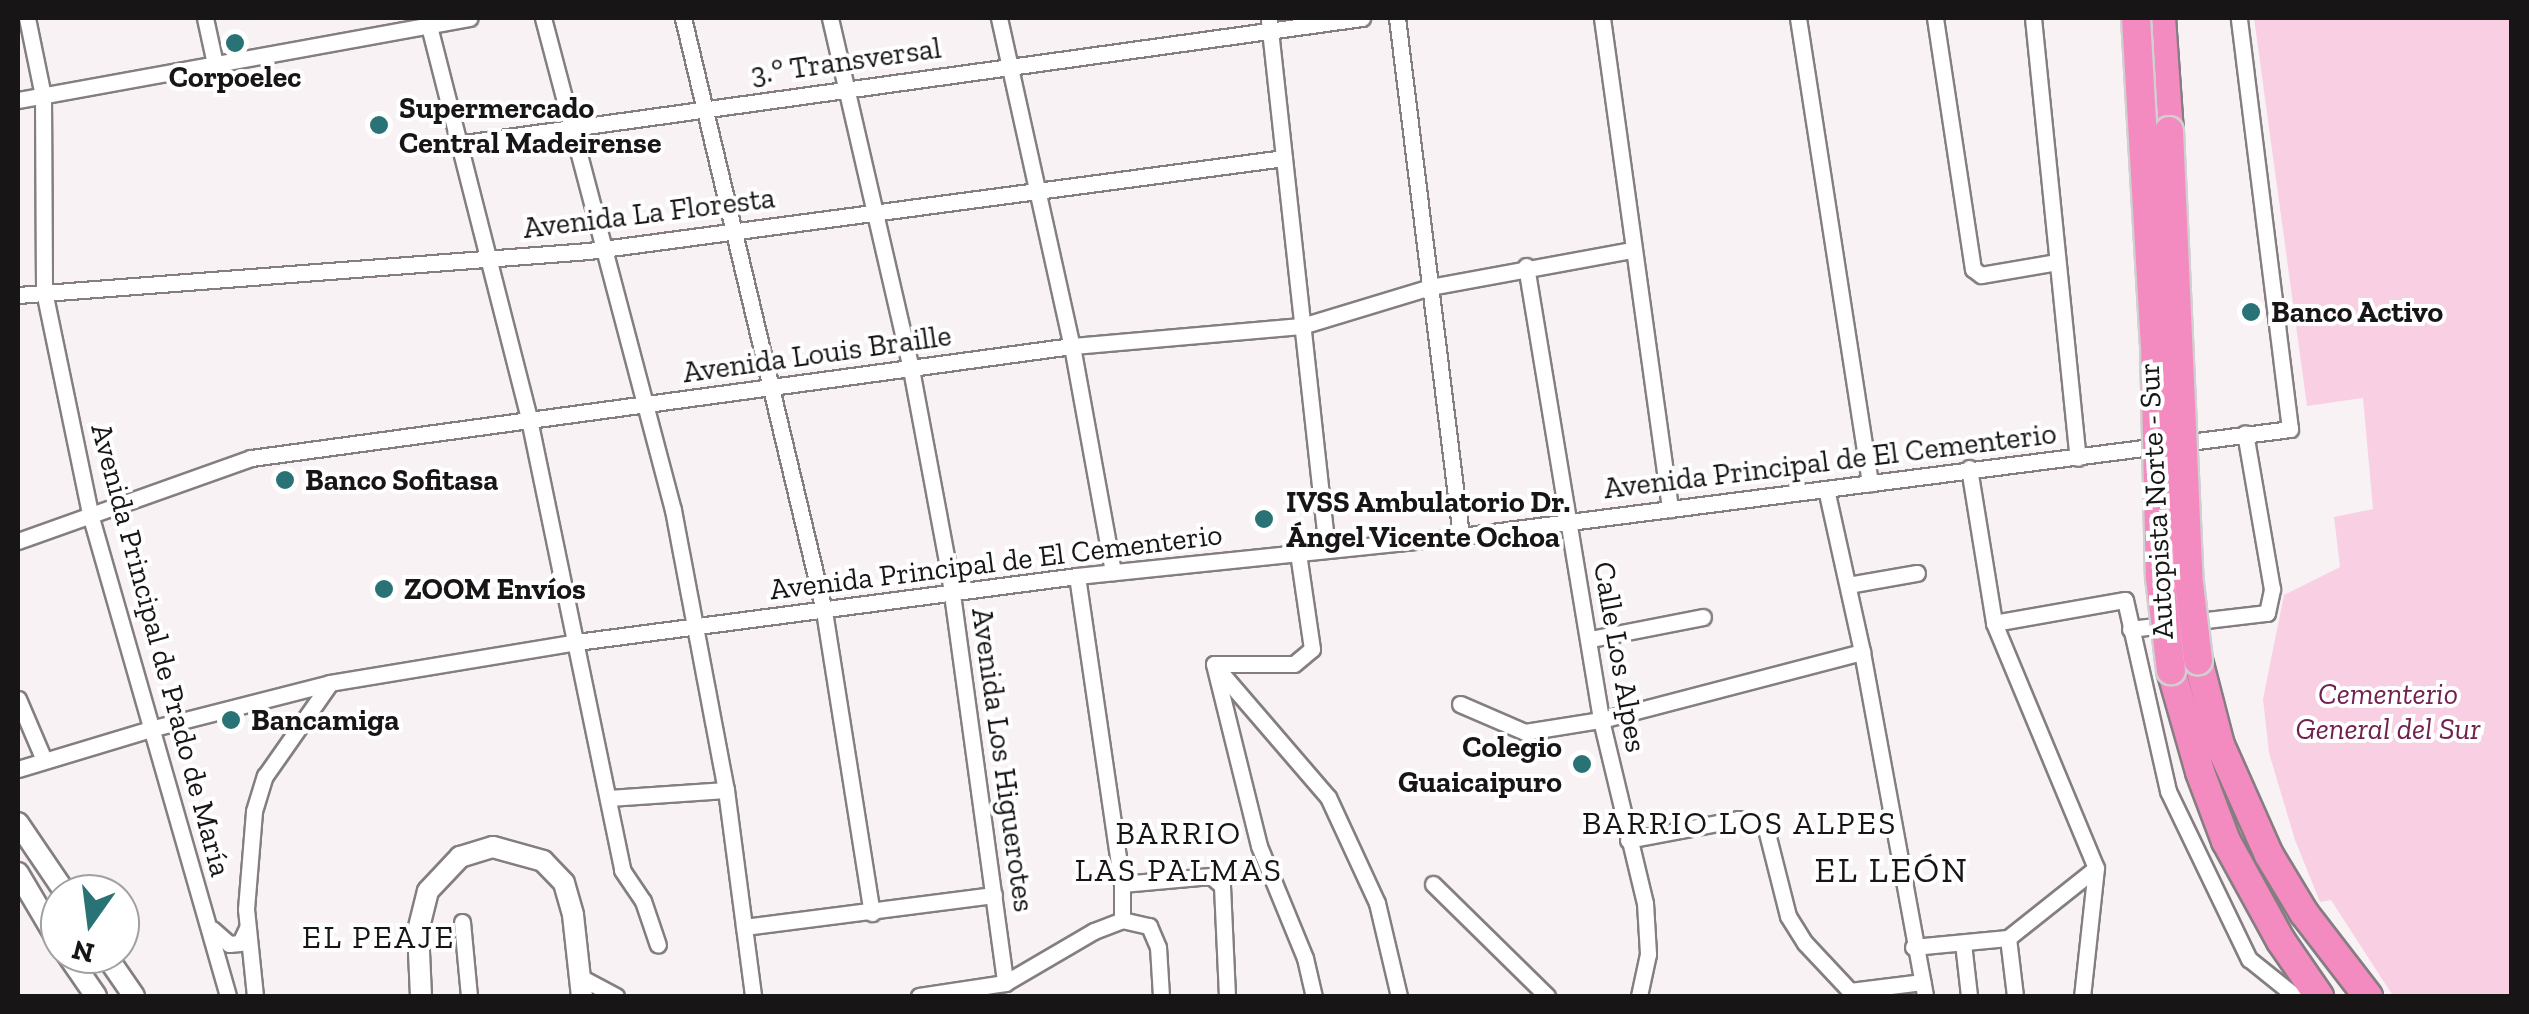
<!DOCTYPE html>
<html>
<head>
<meta charset="utf-8">
<style>
  body { margin:0 }
  #map { position:relative; width:2529px; height:1014px; overflow:hidden; background:#f8f2f4; font-family:"Zilla Slab",serif }
  div>[style] { position:absolute }
  .green>* { inset:0; background:#f9d0e3 }
  .roads { filter:drop-shadow(2px 0 #847e81) drop-shadow(-2px 0 #847e81) drop-shadow(0 2px #847e81) drop-shadow(0 -2px #847e81) }
  .street>* { height:15px; margin:-7.5px; padding:0 7.5px; transform-origin:7.5px; border-radius:7.5px; background:#fff }
  .secondary>* { height:20px; margin:-10px; padding:0 10px; transform-origin:10px; border-radius:10px; background:#fff }
  .highway>* { height:28px; margin:-14px; padding:0 14px; transform-origin:14px; border-radius:14px; background:#f48bc0 }
  .bridges { filter:drop-shadow(2px 0 #d1d0d0) drop-shadow(-2px 0 #d1d0d0) drop-shadow(0 2px #d1d0d0) drop-shadow(0 -2px #d1d0d0) }
  .highway-bridge>* { height:28px; margin:-14px; padding:0 14px; transform-origin:14px; border-radius:14px; background:#f48bc0 }
  .dots>* { width:28px; height:28px; translate:-50% -50%; box-sizing:border-box; border:5px solid #fff; border-radius:50% }
  span { translate:-50% -50%; white-space:nowrap; text-align:center; line-height:1.15; -webkit-text-stroke:8px #fff; paint-order:stroke }
  .street-label { font-size:30px; color:#171516 }
  .poi-label { font-size:30px; color:#171516; font-weight:700 }
  .left { translate:0 -50%; text-align:left }
  .right { translate:-100% -50%; text-align:right }
  .park-label { font-size:30px; color:#72214f; font-style:italic }
  .neighbourhood-label { font-size:32px; color:#171516; letter-spacing:2.5px }
  .quarter-label { font-size:35px; color:#171516; letter-spacing:2.5px }
  .frame { position:absolute; inset:0; border:20px solid #171516; pointer-events:none }
  .north { position:absolute; left:40px; top:874px; width:100px; height:100px; box-sizing:border-box; background:#fff; border:2px solid #a2a1a2; border-radius:50%; rotate:194deg; font-size:28px; font-weight:700; line-height:40px; text-align:center; color:#171516 }
  .north::after { content:''; display:block; margin:auto; width:35px; height:45px; background:#297377; clip-path:polygon(50% 0,100% 100%,50% 72%,0 100%) }
</style>
</head>
<body>
<div id="map">
  <div class="green">
    <i style="clip-path:polygon(2254px 18px,2511px 18px,2511px 996px,2393px 996px,2331px 900px,2320px 902px,2295px 840px,2269px 753px,2263px 699px,2284px 595px,2340px 567px,2334px 517px,2373px 509px,2363px 398px,2307px 406px)"></i>
  </div>
  <div class="roads">
    <div class="street">
      <i style="left:27px;top:18px;width:80px;rotate:78.4deg"></i>
      <i style="left:43px;top:96px;width:195px;rotate:89.7deg"></i>
      <i style="left:44px;top:291px;width:228px;rotate:78.3deg"></i>
      <i style="left:90px;top:514px;width:501px;rotate:74.02deg"></i>
      <i style="left:205px;top:18px;width:47px;rotate:77.7deg"></i>
      <i style="left:543px;top:18px;width:509px;rotate:75.2deg"></i>
      <i style="left:673px;top:510px;width:285px;rotate:79.3deg"></i>
      <i style="left:726px;top:790px;width:208px;rotate:82.5deg"></i>
      <i style="left:683px;top:18px;width:610px;rotate:76.62deg"></i>
      <i style="left:824px;top:611px;width:306px;rotate:81deg"></i>
      <i style="left:830px;top:18px;width:360px;rotate:77deg"></i>
      <i style="left:911px;top:369px;width:207px;rotate:79.4deg"></i>
      <i style="left:949px;top:572px;width:415px;rotate:82.2deg"></i>
      <i style="left:999px;top:18px;width:336px;rotate:77.5deg"></i>
      <i style="left:1072px;top:346px;width:230px;rotate:79.7deg"></i>
      <i style="left:1397px;top:18px;width:522px;rotate:82.96deg"></i>
      <i style="left:1602px;top:18px;width:496px;rotate:82.1deg"></i>
      <i style="left:1798px;top:18px;width:471px;rotate:81.2deg"></i>
      <i style="left:1935px;top:18px;width:254px;rotate:81.4deg"></i>
      <i style="left:1973px;top:269px;width:10px;rotate:37deg"></i>
      <i style="left:1981px;top:275px;width:77px;rotate:-9.7deg"></i>
      <i style="left:2033px;top:18px;width:442px;rotate:84.2deg"></i>
      <i style="left:1269px;top:21px;width:532px;rotate:83.74deg"></i>
      <i style="left:429px;top:26px;width:406px;rotate:75.7deg"></i>
      <i style="left:529px;top:419px;width:460px;rotate:78.3deg"></i>
      <i style="left:622px;top:870px;width:37px;rotate:56deg"></i>
      <i style="left:643px;top:901px;width:46px;rotate:71.2deg"></i>
      <i style="left:18px;top:100px;width:459px;rotate:-10.3deg"></i>
      <i style="left:457px;top:144px;width:914px;rotate:-7.93deg"></i>
      <i style="left:1526px;top:266px;width:460px;rotate:80.6deg"></i>
      <i style="left:1601px;top:720px;width:188px;rotate:76.5deg"></i>
      <i style="left:1645px;top:903px;width:51px;rotate:86.6deg"></i>
      <i style="left:1648px;top:954px;width:43px;rotate:102.1deg"></i>
      <i style="left:18px;top:295px;width:572px;rotate:-4.41deg"></i>
      <i style="left:588px;top:251px;width:702px;rotate:-7.61deg"></i>
      <i style="left:1969px;top:468px;width:157px;rotate:80.8deg"></i>
      <i style="left:1994px;top:623px;width:265px;rotate:67.4deg"></i>
      <i style="left:2096px;top:868px;width:129px;rotate:96.2deg"></i>
      <i style="left:1826px;top:489px;width:167px;rotate:77.5deg"></i>
      <i style="left:1862px;top:652px;width:350px;rotate:79.6deg"></i>
      <i style="left:18px;top:541px;width:247px;rotate:-19.6deg"></i>
      <i style="left:251px;top:458px;width:829px;rotate:-7.77deg"></i>
      <i style="left:1072px;top:346px;width:231px;rotate:-5deg"></i>
      <i style="left:1302px;top:326px;width:134px;rotate:-16.9deg"></i>
      <i style="left:1430px;top:287px;width:205px;rotate:-10.4deg"></i>
      <i style="left:1298px;top:553px;width:97px;rotate:81.7deg"></i>
      <i style="left:1312px;top:649px;width:23px;rotate:140deg"></i>
      <i style="left:1294px;top:664px;width:80px;rotate:180deg"></i>
      <i style="left:1214px;top:664px;width:187px;rotate:76.1deg"></i>
      <i style="left:1259px;top:846px;width:121px;rotate:67.7deg"></i>
      <i style="left:1305px;top:958px;width:39px;rotate:77deg"></i>
      <i style="left:1077px;top:576px;width:311px;rotate:81.7deg"></i>
      <i style="left:1122px;top:884px;width:36px;rotate:90deg"></i>
      <i style="left:1848px;top:585px;width:70px;rotate:-9.9deg"></i>
      <i style="left:1994px;top:623px;width:133px;rotate:-10deg"></i>
      <i style="left:2125px;top:600px;width:196px;rotate:77.3deg"></i>
      <i style="left:2168px;top:791px;width:187px;rotate:64.3deg"></i>
      <i style="left:2249px;top:959px;width:59px;rotate:38.8deg"></i>
      <i style="left:2130px;top:629px;width:138px;rotate:-6.7deg"></i>
      <i style="left:2267px;top:613px;width:25px;rotate:-78deg"></i>
      <i style="left:2272px;top:589px;width:158px;rotate:-99.8deg"></i>
      <i style="left:1591px;top:639px;width:114px;rotate:-11.1deg"></i>
      <i style="left:1216px;top:667px;width:172px;rotate:49.3deg"></i>
      <i style="left:1328px;top:797px;width:117px;rotate:65.2deg"></i>
      <i style="left:1377px;top:903px;width:96px;rotate:76.7deg"></i>
      <i style="left:18px;top:699px;width:66px;rotate:66.9deg"></i>
      <i style="left:1460px;top:704px;width:71px;rotate:23.3deg"></i>
      <i style="left:1525px;top:732px;width:77px;rotate:-9deg"></i>
      <i style="left:1601px;top:720px;width:270px;rotate:-14.6deg"></i>
      <i style="left:18px;top:769px;width:142px;rotate:-16.8deg"></i>
      <i style="left:154px;top:728px;width:182px;rotate:-14.3deg"></i>
      <i style="left:609px;top:798px;width:117px;rotate:-3.9deg"></i>
      <i style="left:1628px;top:840px;width:112px;rotate:-10.8deg"></i>
      <i style="left:1738px;top:819px;width:28px;rotate:13deg"></i>
      <i style="left:1765px;top:825px;width:94px;rotate:75.8deg"></i>
      <i style="left:1788px;top:916px;width:32px;rotate:58deg"></i>
      <i style="left:1805px;top:943px;width:66px;rotate:46.8deg"></i>
      <i style="left:1850px;top:991px;width:73px;rotate:-7.1deg"></i>
      <i style="left:1122px;top:884px;width:89px;rotate:-5.1deg"></i>
      <i style="left:1211px;top:876px;width:15px;rotate:42deg"></i>
      <i style="left:1222px;top:886px;width:110px;rotate:87.4deg"></i>
      <i style="left:1433px;top:884px;width:160px;rotate:44.5deg"></i>
      <i style="left:462px;top:922px;width:74px;rotate:84.6deg"></i>
      <i style="left:744px;top:927px;width:252px;rotate:-7.3deg"></i>
      <i style="left:212px;top:929px;width:23px;rotate:41deg"></i>
      <i style="left:229px;top:944px;width:11px;rotate:-5deg"></i>
      <i style="left:240px;top:943px;width:17px;rotate:-65deg"></i>
      <i style="left:2008px;top:938px;width:58px;rotate:83.1deg"></i>
      <i style="left:1963px;top:943px;width:53px;rotate:83.5deg"></i>
      <i style="left:1913px;top:947px;width:95px;rotate:-5.4deg"></i>
      <i style="left:2008px;top:938px;width:112px;rotate:-38.5deg"></i>
      <i style="left:578px;top:976px;width:43px;rotate:27.8deg"></i>
      <i style="left:255px;top:996px;width:87px;rotate:-95.9deg"></i>
      <i style="left:246px;top:909px;width:98px;rotate:-85.3deg"></i>
      <i style="left:254px;top:811px;width:37px;rotate:-73deg"></i>
      <i style="left:265px;top:776px;width:113px;rotate:-55deg"></i>
      <i style="left:330px;top:683px;width:250px;rotate:-9.4deg"></i>
      <i style="left:577px;top:642px;width:504px;rotate:-7.52deg"></i>
      <i style="left:1077px;top:576px;width:386px;rotate:-5.9deg"></i>
      <i style="left:1461px;top:536px;width:836px;rotate:-7.35deg"></i>
      <i style="left:2290px;top:429px;width:414px;rotate:-97.1deg"></i>
      <i style="left:919px;top:996px;width:87px;rotate:-8.6deg"></i>
      <i style="left:1005px;top:983px;width:103px;rotate:-30.3deg"></i>
      <i style="left:1094px;top:931px;width:30px;rotate:-21deg"></i>
      <i style="left:1122px;top:920px;width:28px;rotate:13deg"></i>
      <i style="left:1149px;top:926px;width:23px;rotate:67deg"></i>
      <i style="left:1158px;top:947px;width:49px;rotate:86.5deg"></i>
    </div>
    <div class="secondary">
      <i style="left:18px;top:823px;width:86px;rotate:55.9deg"></i>
      <i style="left:18px;top:873px;width:82px;rotate:59.4deg"></i>
      <i style="left:67px;top:954px;width:51px;rotate:55.4deg"></i>
      <i style="left:105px;top:954px;width:51px;rotate:55.4deg"></i>
      <i style="left:421px;top:996px;width:65px;rotate:-92.6deg"></i>
      <i style="left:418px;top:931px;width:41px;rotate:-76deg"></i>
      <i style="left:428px;top:891px;width:47px;rotate:-46.7deg"></i>
      <i style="left:460px;top:857px;width:34px;rotate:-17deg"></i>
      <i style="left:493px;top:847px;width:52px;rotate:15.6deg"></i>
      <i style="left:543px;top:861px;width:30px;rotate:46deg"></i>
      <i style="left:564px;top:883px;width:33px;rotate:74deg"></i>
      <i style="left:573px;top:915px;width:81px;rotate:83.7deg"></i>
    </div>
    <div class="highway">
      <i style="left:2161px;top:18px;width:113px;rotate:86deg"></i>
      <i style="left:2198px;top:660px;width:88px;rotate:75.5deg"></i>
      <i style="left:2220px;top:745px;width:120px;rotate:66deg"></i>
      <i style="left:2269px;top:855px;width:68px;rotate:58.9deg"></i>
      <i style="left:2304px;top:913px;width:105px;rotate:52.4deg"></i>
      <i style="left:2171px;top:670px;width:106px;rotate:74.1deg"></i>
      <i style="left:2200px;top:772px;width:74px;rotate:69.4deg"></i>
      <i style="left:2226px;top:841px;width:114px;rotate:61.2deg"></i>
      <i style="left:2281px;top:941px;width:67px;rotate:55.4deg"></i>
    </div>
  </div>
  <div class="bridges">
    <div class="highway-bridge">
      <i style="left:2136px;top:18px;width:326px;rotate:86.7deg"></i>
      <i style="left:2155px;top:343px;width:234px;rotate:88.8deg"></i>
      <i style="left:2160px;top:577px;width:94px;rotate:83.3deg"></i>
      <i style="left:2169px;top:131px;width:444px;rotate:87.5deg"></i>
      <i style="left:2188px;top:575px;width:86px;rotate:83.3deg"></i>
    </div>
  </div>
  <div class="dots">
    <i style="left:235px;top:43px;background:#297377"></i>
    <i style="left:379px;top:125px;background:#297377"></i>
    <i style="left:2251px;top:312px;background:#297377"></i>
    <i style="left:285px;top:480px;background:#297377"></i>
    <i style="left:1264px;top:519px;background:#297377"></i>
    <i style="left:384px;top:589px;background:#297377"></i>
    <i style="left:231px;top:720px;background:#297377"></i>
    <i style="left:1582px;top:764px;background:#297377"></i>
  </div>
  <div class="street-label">
    <span style="left:846px;top:61px;rotate:-8deg">3.° Transversal</span>
    <span style="left:649px;top:213px;rotate:-7deg">Avenida La Floresta</span>
    <span style="left:817px;top:354px;rotate:-8deg">Avenida Louis Braille</span>
    <span style="left:1830px;top:461px;rotate:-7deg">Avenida Principal de El Cementerio</span>
    <span style="left:2156px;top:501px;rotate:-93deg">Autopista Norte - Sur</span>
    <span style="left:996px;top:562px;rotate:-7deg">Avenida Principal de El Cementerio</span>
    <span style="left:161px;top:650px;rotate:75deg">Avenida Principal de Prado de María</span>
    <span style="left:1620px;top:657px;rotate:80deg">Calle Los Alpes</span>
    <span style="left:1003px;top:760px;rotate:82deg">Avenida Los Higuerotes</span>
  </div>
  <div class="poi-label">
    <span style="left:235px;top:77px">Corpoelec</span>
    <span class="left" style="left:399px;top:125px">Supermercado<br>Central Madeirense</span>
    <span class="left" style="left:2271px;top:312px">Banco Activo</span>
    <span class="left" style="left:305px;top:480px">Banco Sofitasa</span>
    <span class="left" style="left:1286px;top:519px">IVSS Ambulatorio Dr.<br>Ángel Vicente Ochoa</span>
    <span class="left" style="left:404px;top:589px">ZOOM Envíos</span>
    <span class="left" style="left:251px;top:720px">Bancamiga</span>
    <span class="right" style="left:1562px;top:764px">Colegio<br>Guaicaipuro</span>
  </div>
  <div class="park-label">
    <span style="left:2388px;top:711px">Cementerio<br>General del Sur</span>
  </div>
  <div class="neighbourhood-label">
    <span style="left:1740px;top:823px">BARRIO LOS ALPES</span>
    <span style="left:1179px;top:852px">BARRIO<br>LAS PALMAS</span>
    <span style="left:379px;top:937px">EL PEAJE</span>
  </div>
  <div class="quarter-label">
    <span style="left:1892px;top:870px">EL LEÓN</span>
  </div>
  <div class="frame"></div>
  <div class="north">N</div>
</div>
</body>
</html>
